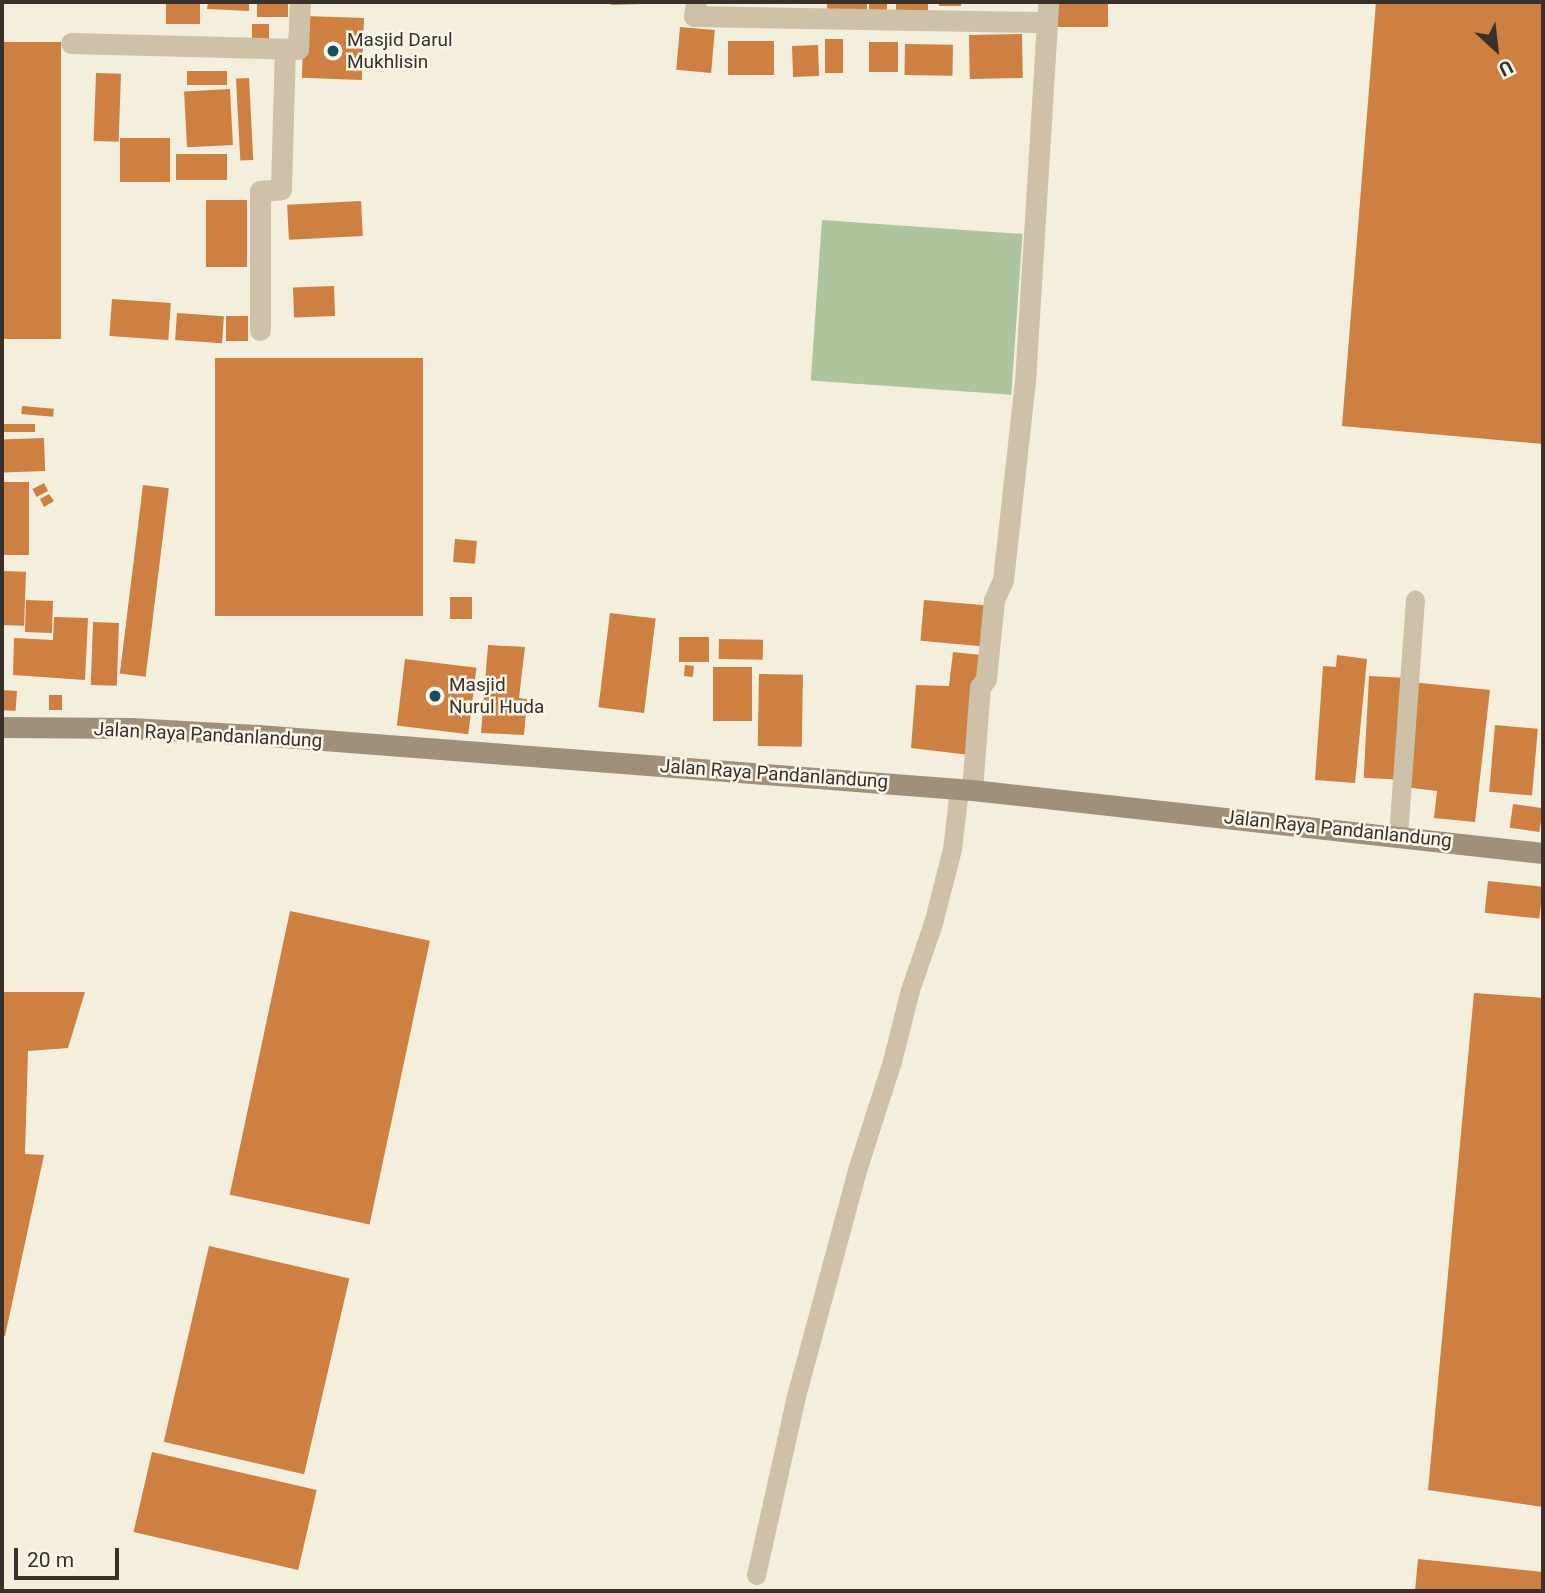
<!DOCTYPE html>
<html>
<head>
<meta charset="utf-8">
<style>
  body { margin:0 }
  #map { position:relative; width:1545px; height:1593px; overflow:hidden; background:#f4eedd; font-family:Roboto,sans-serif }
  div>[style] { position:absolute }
  .green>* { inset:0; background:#aec49c; transform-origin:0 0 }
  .building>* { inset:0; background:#cd8042; transform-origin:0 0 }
  .lane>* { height:19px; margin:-9.5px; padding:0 9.5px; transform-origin:9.5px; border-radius:9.5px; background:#cdc1a8 }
  .street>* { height:21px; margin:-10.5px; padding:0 10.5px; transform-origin:10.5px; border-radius:10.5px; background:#cdc1a8 }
  .secondary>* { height:21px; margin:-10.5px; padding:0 10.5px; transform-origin:10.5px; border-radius:10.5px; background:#a19079 }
  .dots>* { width:19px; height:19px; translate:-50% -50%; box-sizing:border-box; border:4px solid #fbf7ea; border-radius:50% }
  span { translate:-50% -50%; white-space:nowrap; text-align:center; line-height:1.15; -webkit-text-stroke:5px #fbf7ea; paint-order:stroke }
  .poi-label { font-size:19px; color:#393129 }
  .left { translate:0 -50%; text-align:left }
  .street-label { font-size:19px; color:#393129 }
  .frame { position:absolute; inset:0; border:4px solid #393129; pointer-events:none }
  .north { position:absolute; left:1461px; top:14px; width:70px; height:70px; -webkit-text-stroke:5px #fbf7ea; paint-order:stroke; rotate:153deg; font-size:19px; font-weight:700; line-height:28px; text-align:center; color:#393129 }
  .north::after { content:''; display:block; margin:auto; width:24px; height:32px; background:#393129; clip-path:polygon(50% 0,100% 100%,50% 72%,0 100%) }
  .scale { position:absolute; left:14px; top:1548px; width:105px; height:32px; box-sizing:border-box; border:4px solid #393129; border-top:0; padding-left:9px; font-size:21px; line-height:24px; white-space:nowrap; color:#393129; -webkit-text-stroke:5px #fbf7ea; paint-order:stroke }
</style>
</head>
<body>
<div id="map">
  <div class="green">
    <i style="left:822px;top:220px;width:201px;height:161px;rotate:4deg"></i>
  </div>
  <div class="building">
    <i style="left:166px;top:2px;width:34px;height:22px"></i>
    <i style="clip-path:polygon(208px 2px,249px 2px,249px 11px,207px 9px)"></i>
    <i style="left:257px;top:2px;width:31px;height:15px"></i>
    <i style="clip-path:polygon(611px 2px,641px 2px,641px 4px,611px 5px)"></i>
    <i style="left:827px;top:2px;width:40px;height:8px"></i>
    <i style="left:869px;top:2px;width:18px;height:12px"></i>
    <i style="left:896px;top:2px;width:32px;height:15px"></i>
    <i style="left:939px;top:2px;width:22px;height:4px"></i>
    <i style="left:1053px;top:2px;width:55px;height:25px"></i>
    <i style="clip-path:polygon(1376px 2px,1543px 2px,1543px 444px,1342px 426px)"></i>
    <i style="left:364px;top:18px;width:62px;height:60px;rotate:92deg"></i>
    <i style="left:252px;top:24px;width:17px;height:21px"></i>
    <i style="left:680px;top:27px;width:35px;height:43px;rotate:5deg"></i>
    <i style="left:1022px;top:34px;width:44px;height:53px;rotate:89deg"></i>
    <i style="left:825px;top:39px;width:18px;height:34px"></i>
    <i style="left:774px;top:41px;width:34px;height:46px;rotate:90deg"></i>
    <i style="left:2px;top:42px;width:59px;height:297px"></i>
    <i style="left:869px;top:42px;width:29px;height:30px"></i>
    <i style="left:905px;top:44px;width:48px;height:31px;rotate:1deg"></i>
    <i style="left:818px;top:45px;width:31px;height:26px;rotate:88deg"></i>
    <i style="left:187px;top:71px;width:40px;height:14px"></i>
    <i style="left:96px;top:73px;width:25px;height:68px;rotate:2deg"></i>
    <i style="left:249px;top:78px;width:82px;height:13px;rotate:87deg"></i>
    <i style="left:230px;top:89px;width:56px;height:46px;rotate:87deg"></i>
    <i style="left:120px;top:138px;width:50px;height:44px"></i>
    <i style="left:227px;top:154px;width:26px;height:51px;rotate:90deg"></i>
    <i style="left:206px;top:200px;width:41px;height:67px"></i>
    <i style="left:361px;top:201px;width:35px;height:74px;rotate:87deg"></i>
    <i style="left:334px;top:286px;width:30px;height:41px;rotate:88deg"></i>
    <i style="left:112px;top:299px;width:59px;height:37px;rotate:4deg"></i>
    <i style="left:177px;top:313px;width:47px;height:27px;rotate:4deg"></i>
    <i style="left:226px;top:316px;width:22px;height:25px"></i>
    <i style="left:215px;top:358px;width:208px;height:258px"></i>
    <i style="left:22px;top:406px;width:32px;height:8px;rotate:5deg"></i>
    <i style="left:4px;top:424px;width:31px;height:8px"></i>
    <i style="left:44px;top:438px;width:33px;height:42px;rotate:88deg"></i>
    <i style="left:29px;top:482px;width:73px;height:27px;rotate:90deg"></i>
    <i style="left:44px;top:483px;width:9px;height:13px;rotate:63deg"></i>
    <i style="left:143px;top:485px;width:26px;height:190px;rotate:7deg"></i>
    <i style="clip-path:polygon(49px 494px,54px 501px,44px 507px,40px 499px)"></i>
    <i style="left:455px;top:539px;width:22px;height:23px;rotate:5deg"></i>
    <i style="left:2px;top:571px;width:24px;height:54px;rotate:2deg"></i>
    <i style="left:450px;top:597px;width:22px;height:22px"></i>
    <i style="left:26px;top:600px;width:27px;height:32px;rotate:2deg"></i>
    <i style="left:924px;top:600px;width:61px;height:41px;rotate:5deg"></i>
    <i style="left:610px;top:613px;width:46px;height:95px;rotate:7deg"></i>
    <i style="clip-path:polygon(54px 617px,88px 618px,85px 680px,13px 675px,14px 638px,53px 640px)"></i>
    <i style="left:93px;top:622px;width:26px;height:63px;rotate:2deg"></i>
    <i style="left:679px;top:637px;width:30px;height:25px"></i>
    <i style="left:719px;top:639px;width:44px;height:20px;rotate:1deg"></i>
    <i style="clip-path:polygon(488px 645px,525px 647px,519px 698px,527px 699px,524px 735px,481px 733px)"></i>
    <i style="clip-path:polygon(953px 652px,981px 655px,970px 755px,911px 748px,916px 685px,949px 686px)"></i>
    <i style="clip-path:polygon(1337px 655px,1367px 659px,1355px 783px,1315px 780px,1323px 666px,1336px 667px)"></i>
    <i style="left:405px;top:659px;width:72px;height:67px;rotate:7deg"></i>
    <i style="left:685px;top:665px;width:9px;height:11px;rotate:6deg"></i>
    <i style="left:713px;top:667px;width:39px;height:54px"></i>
    <i style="left:759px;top:674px;width:44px;height:72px;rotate:1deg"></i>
    <i style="left:1369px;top:676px;width:35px;height:102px;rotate:3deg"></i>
    <i style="clip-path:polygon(1411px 682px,1490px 690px,1475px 822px,1434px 818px,1437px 791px,1404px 787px)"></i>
    <i style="left:2px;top:690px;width:15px;height:20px;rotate:4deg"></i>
    <i style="left:49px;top:695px;width:13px;height:15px"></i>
    <i style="left:1495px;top:725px;width:43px;height:67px;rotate:5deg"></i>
    <i style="left:1513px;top:804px;width:30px;height:24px;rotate:8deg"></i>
    <i style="left:1488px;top:881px;width:55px;height:32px;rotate:6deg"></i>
    <i style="left:290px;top:911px;width:143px;height:290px;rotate:12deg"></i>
    <i style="clip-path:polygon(2px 992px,85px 992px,68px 1048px,28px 1051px,25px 1154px,44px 1155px,5px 1336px,2px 1336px)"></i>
    <i style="clip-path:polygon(1474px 993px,1543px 998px,1543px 1507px,1428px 1490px)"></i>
    <i style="left:209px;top:1246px;width:144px;height:201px;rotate:13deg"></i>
    <i style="left:152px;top:1452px;width:169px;height:82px;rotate:13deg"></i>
    <i style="clip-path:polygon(1418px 1559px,1543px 1572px,1543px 1591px,1415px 1591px)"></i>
  </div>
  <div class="lane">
    <i style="left:1398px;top:836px;width:237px;rotate:-85.9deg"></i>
    <i style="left:756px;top:1575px;width:179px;rotate:-77.4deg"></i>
    <i style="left:795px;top:1400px;width:241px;rotate:-74.9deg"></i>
    <i style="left:858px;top:1167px;width:111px;rotate:-72.2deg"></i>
    <i style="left:892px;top:1061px;width:73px;rotate:-75.8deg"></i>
    <i style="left:910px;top:990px;width:71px;rotate:-71.1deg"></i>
    <i style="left:933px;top:923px;width:76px;rotate:-75.6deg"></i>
    <i style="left:952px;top:849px;width:60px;rotate:-83.3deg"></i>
  </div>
  <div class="street">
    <i style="left:696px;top:2px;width:14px;rotate:98deg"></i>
    <i style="left:694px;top:16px;width:353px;rotate:1deg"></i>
    <i style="left:71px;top:43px;width:227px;rotate:1.5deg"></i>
    <i style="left:298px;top:49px;width:47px;rotate:-87.6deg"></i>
    <i style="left:260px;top:330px;width:139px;rotate:-90deg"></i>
    <i style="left:260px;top:191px;width:21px;rotate:-5deg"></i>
    <i style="left:281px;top:189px;width:140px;rotate:-88.4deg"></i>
    <i style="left:972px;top:790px;width:103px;rotate:-85.6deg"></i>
    <i style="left:980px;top:687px;width:10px;rotate:-53deg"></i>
    <i style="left:986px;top:679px;width:79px;rotate:-84.2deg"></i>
    <i style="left:994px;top:600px;width:22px;rotate:-66deg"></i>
    <i style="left:1003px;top:580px;width:199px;rotate:-83.7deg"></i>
    <i style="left:1025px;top:382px;width:381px;rotate:-86.5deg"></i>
  </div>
  <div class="secondary">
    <i style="left:2px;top:727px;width:129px;rotate:0.4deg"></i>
    <i style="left:131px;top:728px;width:127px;rotate:3.2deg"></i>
    <i style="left:258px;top:735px;width:716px;rotate:4.4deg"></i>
    <i style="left:972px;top:790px;width:574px;rotate:6.3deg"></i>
  </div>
  <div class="dots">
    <i style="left:333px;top:51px;background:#1b4c5e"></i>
    <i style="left:435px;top:696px;background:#1b4c5e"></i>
  </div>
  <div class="poi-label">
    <span class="left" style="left:347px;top:51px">Masjid Darul<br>Mukhlisin</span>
    <span class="left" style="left:449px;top:696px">Masjid<br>Nurul Huda</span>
  </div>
  <div class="street-label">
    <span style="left:208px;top:735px;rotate:3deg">Jalan Raya Pandanlandung</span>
    <span style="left:774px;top:774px;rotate:4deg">Jalan Raya Pandanlandung</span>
    <span style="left:1338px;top:829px;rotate:6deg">Jalan Raya Pandanlandung</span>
  </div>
  <div class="frame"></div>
  <div class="north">U</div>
  <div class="scale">20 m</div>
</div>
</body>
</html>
